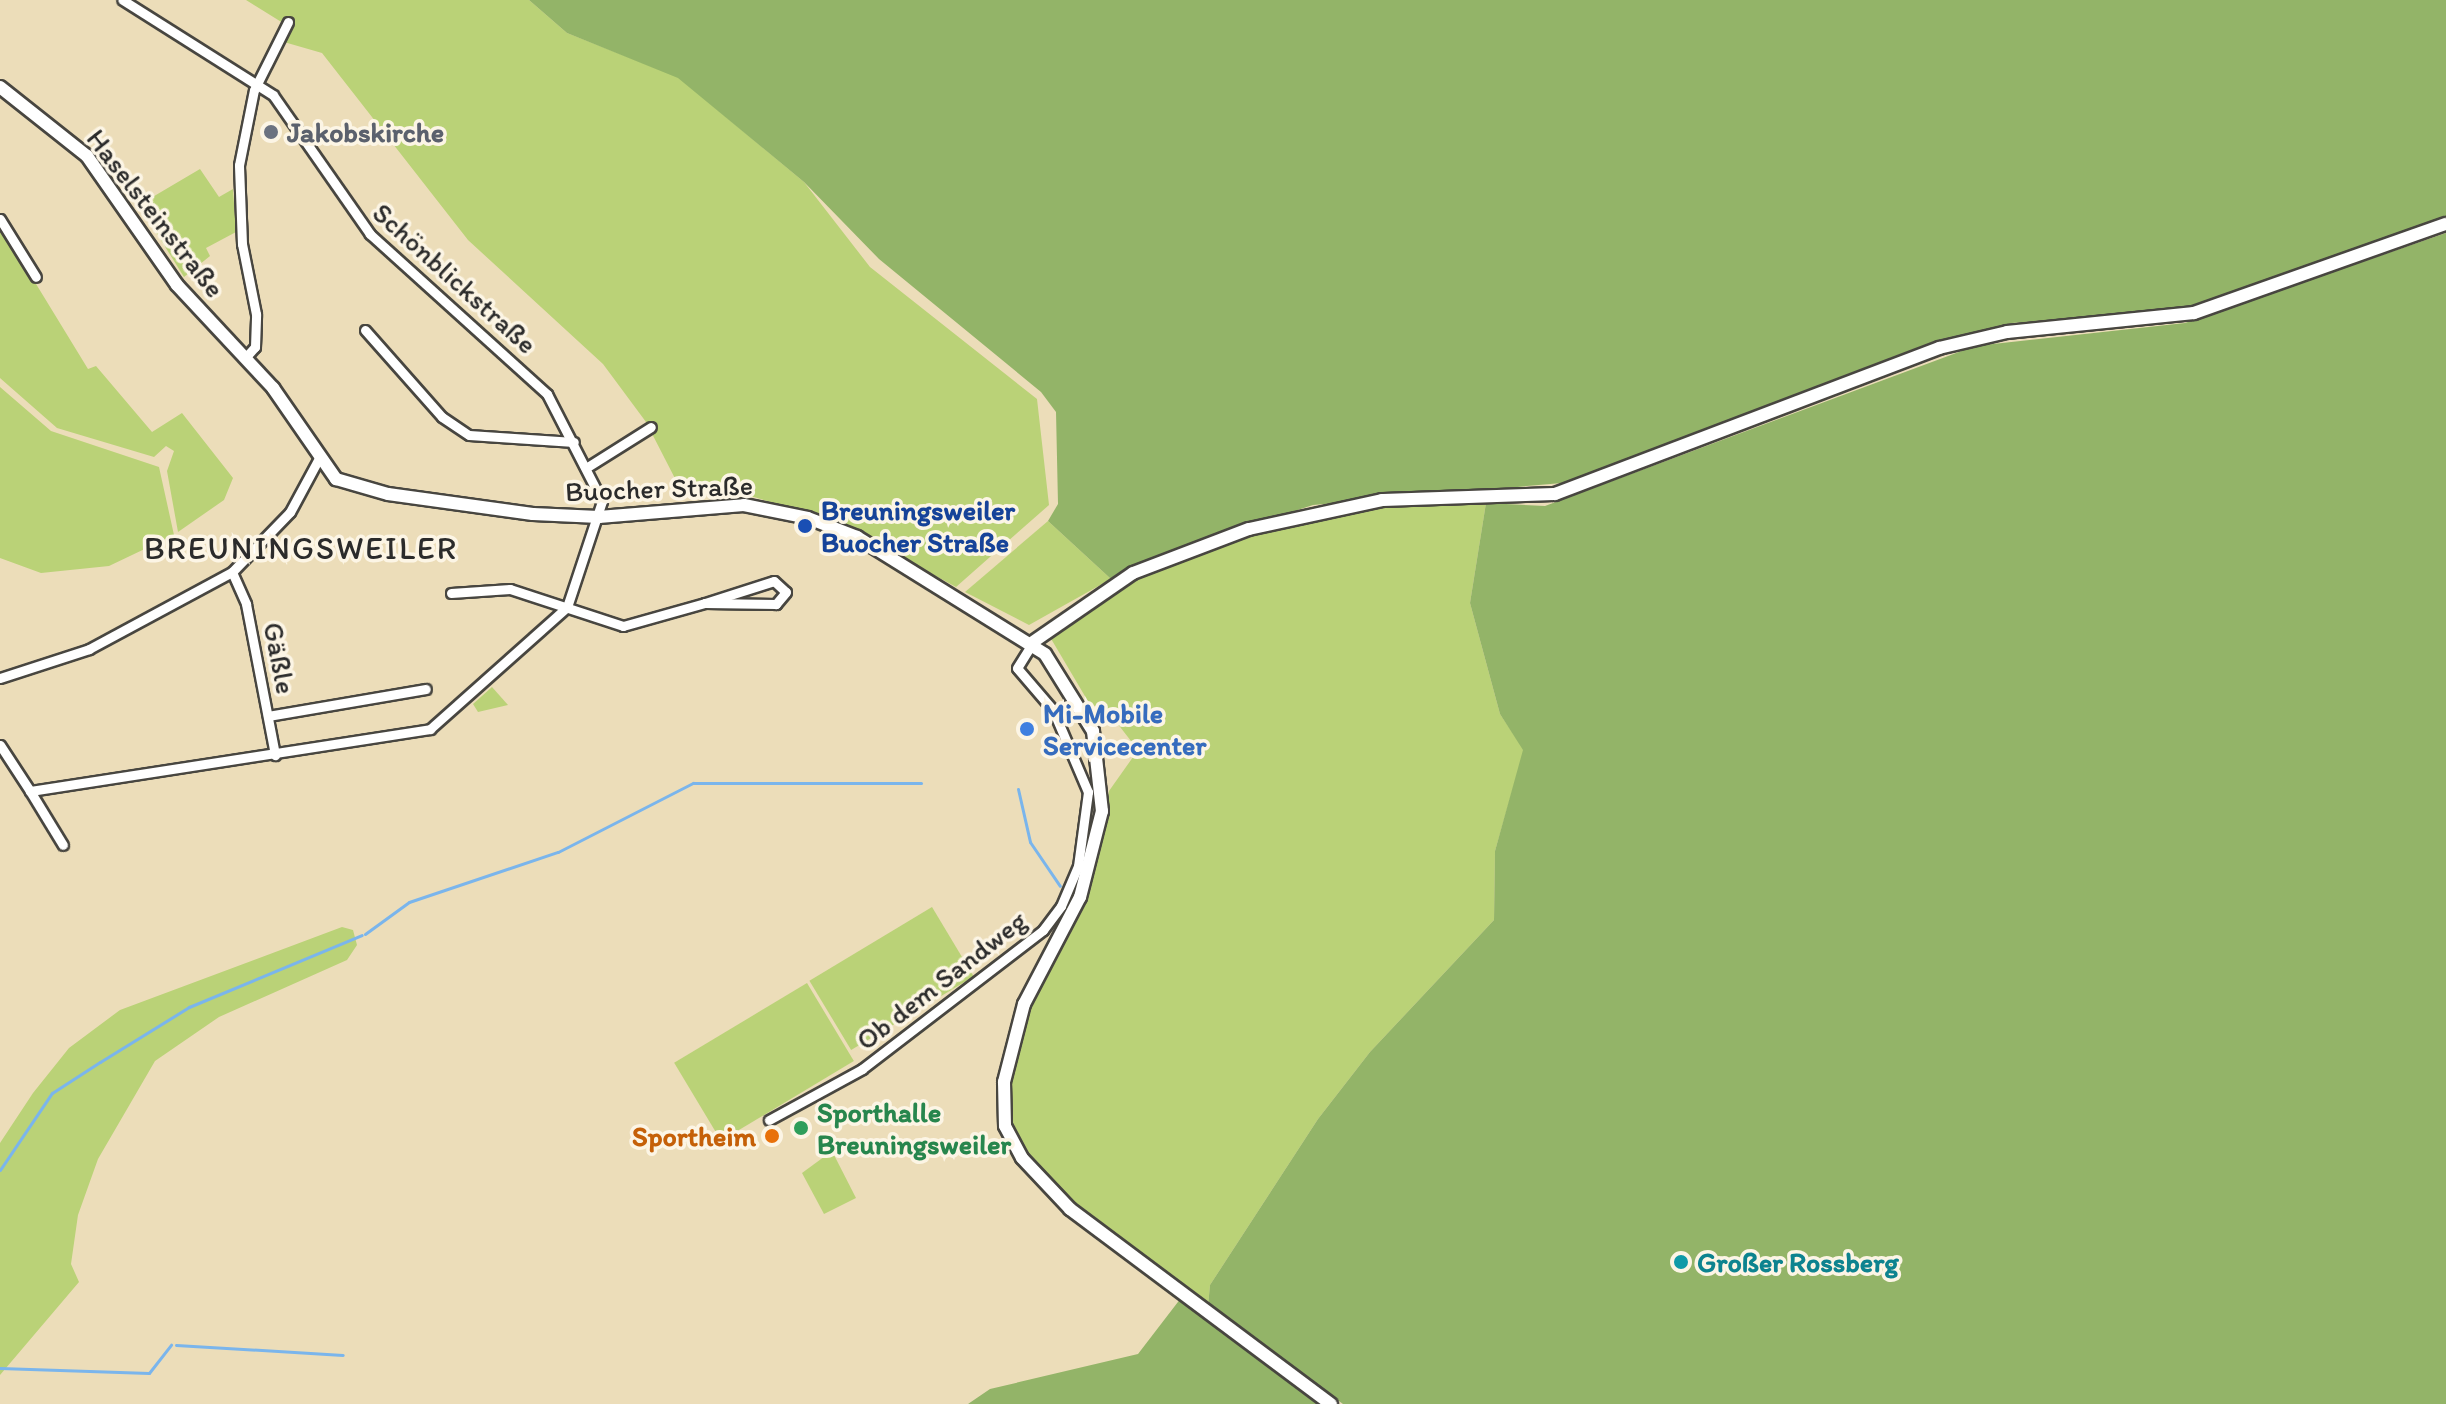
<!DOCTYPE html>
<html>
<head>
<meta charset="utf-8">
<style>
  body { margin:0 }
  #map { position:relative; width:2446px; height:1404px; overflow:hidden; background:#ecddb9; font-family:Itim,sans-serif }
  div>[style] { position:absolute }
  .green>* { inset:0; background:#bad277; transform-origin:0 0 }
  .forest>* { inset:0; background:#93b468 }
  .stream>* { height:3px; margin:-1.5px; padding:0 1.5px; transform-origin:1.5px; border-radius:1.5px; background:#7ab5ec }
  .roads { filter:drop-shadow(2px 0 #484640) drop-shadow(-2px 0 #484640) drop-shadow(0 2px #484640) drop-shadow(0 -2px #484640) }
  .street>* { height:9px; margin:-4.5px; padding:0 4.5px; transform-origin:4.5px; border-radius:4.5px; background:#fff }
  .secondary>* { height:12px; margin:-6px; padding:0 6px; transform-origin:6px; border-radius:6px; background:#fff }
  .dots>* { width:22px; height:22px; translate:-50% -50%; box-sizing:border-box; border:4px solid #fcf5e5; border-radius:50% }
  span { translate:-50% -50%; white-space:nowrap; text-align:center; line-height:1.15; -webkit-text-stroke:7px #fcf5e5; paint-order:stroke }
  .worship-label { font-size:28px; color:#5b616d; font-weight:700 }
  .left { translate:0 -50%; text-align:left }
  .street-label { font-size:28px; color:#2b2b2b }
  .transit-label { font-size:28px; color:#164399; font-weight:700 }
  .shop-label { font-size:28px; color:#366cbe; font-weight:700 }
  .leisure-label { font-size:28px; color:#27864d; font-weight:700 }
  .food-label { font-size:28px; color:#c56008; font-weight:700 }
  .right { translate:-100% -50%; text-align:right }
  .culture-label { font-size:28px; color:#0d838f; font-weight:700 }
  .quarter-label { font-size:32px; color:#2b2b2b; letter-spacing:2px }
</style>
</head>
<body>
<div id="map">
  <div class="green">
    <i style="clip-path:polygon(246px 0,529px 0,567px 33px,678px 77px,804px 182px,870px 267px,1037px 399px,1049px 505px,956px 587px,839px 523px,744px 494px,683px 494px,646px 422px,603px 364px,468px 240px,322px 53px,277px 40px,283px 23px)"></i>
    <i style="clip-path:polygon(200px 169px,219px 197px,233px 189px,236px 232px,206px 248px,210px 256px,184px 277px,139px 205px)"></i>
    <i style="clip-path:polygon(0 225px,88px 369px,96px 366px,152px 432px,182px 413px,233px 478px,224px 500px,178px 532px,167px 471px,174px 451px,166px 446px,154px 457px,57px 428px,0 378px)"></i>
    <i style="clip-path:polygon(0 387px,51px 431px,159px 467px,174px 535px,109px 566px,41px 573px,0 558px)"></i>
    <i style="clip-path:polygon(1486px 503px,1470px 603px,1500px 714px,1524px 750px,1495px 851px,1494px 920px,1370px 1052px,1318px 1119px,1210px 1285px,1208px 1306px,1051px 1184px,1009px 1126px,1009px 1083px,1027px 1006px,1093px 875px,1109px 791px,1138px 750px,1110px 714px,1089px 703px,1050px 637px,1143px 573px,1214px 545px,1371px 505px)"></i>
    <i style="clip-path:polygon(1048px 521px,1111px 579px,1029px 625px,965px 592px)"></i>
    <i style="clip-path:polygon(492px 687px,508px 705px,478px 712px,473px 704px)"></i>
    <i style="left:932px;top:907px;width:81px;height:143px;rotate:59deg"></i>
    <i style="clip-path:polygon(342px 927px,353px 930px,357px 945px,347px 960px,219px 1017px,155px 1061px,98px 1159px,78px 1215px,71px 1264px,79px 1282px,0 1375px,0 1143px,33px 1093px,69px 1048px,120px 1010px)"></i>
    <i style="left:807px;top:983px;width:91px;height:155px;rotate:59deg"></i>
    <i style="clip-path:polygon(832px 1151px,856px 1198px,824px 1214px,802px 1173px)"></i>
  </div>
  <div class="forest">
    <i style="clip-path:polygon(529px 0,2446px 0,2446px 216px,2181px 309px,2012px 323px,1935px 341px,1562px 483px,1313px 505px,1165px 553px,1111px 579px,1048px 521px,1058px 504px,1056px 412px,1041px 392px,879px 259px,804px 182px,678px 78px,567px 33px)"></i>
    <i style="clip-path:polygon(2446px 233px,2446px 1404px,1343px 1404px,1208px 1306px,1210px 1285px,1318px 1119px,1370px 1052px,1494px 920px,1495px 851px,1523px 750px,1500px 714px,1470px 603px,1486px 503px,1545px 506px,1975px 346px,2185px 323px)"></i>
    <i style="clip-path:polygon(1181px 1298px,1320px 1404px,968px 1404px,990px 1389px,1138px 1354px)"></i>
  </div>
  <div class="stream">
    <i style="left:1018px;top:789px;width:54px;rotate:77.2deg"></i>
    <i style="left:1030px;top:842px;width:53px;rotate:55.7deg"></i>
    <i style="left:365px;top:934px;width:54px;rotate:-36deg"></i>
    <i style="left:409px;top:902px;width:157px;rotate:-18.6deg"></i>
    <i style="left:558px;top:852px;width:152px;rotate:-27.1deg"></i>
    <i style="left:693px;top:783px;width:228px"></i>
    <i style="left:0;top:1170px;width:93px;rotate:-56deg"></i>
    <i style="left:52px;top:1093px;width:57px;rotate:-32.9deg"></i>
    <i style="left:100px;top:1062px;width:105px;rotate:-31.7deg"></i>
    <i style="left:189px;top:1007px;width:187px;rotate:-22.6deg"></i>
    <i style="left:176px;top:1345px;width:167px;rotate:3.4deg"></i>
    <i style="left:0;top:1368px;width:149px;rotate:1.9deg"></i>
    <i style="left:149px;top:1373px;width:36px;rotate:-52deg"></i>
  </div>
  <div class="roads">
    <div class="street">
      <i style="left:0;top:219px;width:68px;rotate:58.2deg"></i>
      <i style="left:365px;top:330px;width:116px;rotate:48.5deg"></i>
      <i style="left:442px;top:417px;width:32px;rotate:34deg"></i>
      <i style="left:469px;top:435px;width:105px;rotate:3.8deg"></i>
      <i style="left:245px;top:358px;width:15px;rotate:-48deg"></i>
      <i style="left:255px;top:347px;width:33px;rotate:-88deg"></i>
      <i style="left:256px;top:314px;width:71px;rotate:-101.3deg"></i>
      <i style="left:242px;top:244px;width:79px;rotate:-92.2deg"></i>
      <i style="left:239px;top:165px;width:76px;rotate:-78.7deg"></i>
      <i style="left:254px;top:90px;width:76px;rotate:-63.4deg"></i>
      <i style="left:589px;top:466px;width:73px;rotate:-32.2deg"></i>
      <i style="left:232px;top:572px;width:35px;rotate:66deg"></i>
      <i style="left:246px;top:604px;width:154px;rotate:79.1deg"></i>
      <i style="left:774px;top:581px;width:16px;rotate:43deg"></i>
      <i style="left:786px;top:592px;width:16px;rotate:130deg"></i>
      <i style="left:776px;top:604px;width:71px;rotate:-179.2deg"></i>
      <i style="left:705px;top:603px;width:72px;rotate:-17.7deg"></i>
      <i style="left:451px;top:593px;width:59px;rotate:-3.9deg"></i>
      <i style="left:510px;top:589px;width:119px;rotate:18.1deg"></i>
      <i style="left:623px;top:626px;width:85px;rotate:-15.7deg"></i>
      <i style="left:0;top:678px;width:94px;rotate:-18deg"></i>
      <i style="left:89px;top:649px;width:162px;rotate:-28.3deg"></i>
      <i style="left:232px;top:572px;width:83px;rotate:-46deg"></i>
      <i style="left:290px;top:512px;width:59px;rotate:-61.7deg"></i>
      <i style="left:268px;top:716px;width:160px;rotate:-9.7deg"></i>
      <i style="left:0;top:745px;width:55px;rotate:56.9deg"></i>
      <i style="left:30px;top:791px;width:405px;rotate:-8.8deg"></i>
      <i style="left:430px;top:729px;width:183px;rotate:-41.7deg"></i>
      <i style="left:567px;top:607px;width:112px;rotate:-71.7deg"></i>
      <i style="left:602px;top:501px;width:120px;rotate:-117.2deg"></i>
      <i style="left:547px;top:394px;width:239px;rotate:-137.9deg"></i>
      <i style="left:370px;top:234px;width:169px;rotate:-124.9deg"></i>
      <i style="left:273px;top:95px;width:178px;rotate:-147.7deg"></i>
      <i style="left:30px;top:791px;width:63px;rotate:58.6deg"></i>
      <i style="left:769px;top:1120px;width:106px;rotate:-28.7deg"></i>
      <i style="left:862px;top:1069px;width:228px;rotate:-37.5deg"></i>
      <i style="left:1043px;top:930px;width:30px;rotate:-53deg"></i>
      <i style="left:1061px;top:906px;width:43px;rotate:-67deg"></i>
      <i style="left:1078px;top:866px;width:75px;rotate:-82.3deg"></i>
      <i style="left:1088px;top:792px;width:89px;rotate:-113.1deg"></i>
      <i style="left:1053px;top:710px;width:55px;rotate:-130.6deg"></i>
      <i style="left:1017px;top:668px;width:31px;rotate:-58deg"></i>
    </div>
    <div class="secondary">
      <i style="left:0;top:87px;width:111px;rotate:38.4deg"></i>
      <i style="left:87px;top:156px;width:157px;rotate:55.1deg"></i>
      <i style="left:177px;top:285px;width:141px;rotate:47deg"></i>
      <i style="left:273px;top:388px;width:111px;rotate:55.3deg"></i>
      <i style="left:336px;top:479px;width:54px;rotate:16.1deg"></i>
      <i style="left:388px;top:494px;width:146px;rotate:7.9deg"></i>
      <i style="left:533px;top:514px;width:66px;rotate:2.6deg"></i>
      <i style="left:599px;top:517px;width:145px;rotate:-4.7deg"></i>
      <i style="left:744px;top:505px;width:65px;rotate:11.5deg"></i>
      <i style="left:808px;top:518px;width:53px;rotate:21.2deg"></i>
      <i style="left:857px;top:537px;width:221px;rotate:31.9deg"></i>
      <i style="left:1045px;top:654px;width:91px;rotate:58.1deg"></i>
      <i style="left:1093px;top:731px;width:81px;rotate:83.6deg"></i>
      <i style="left:1102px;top:811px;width:89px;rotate:104.3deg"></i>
      <i style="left:1080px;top:897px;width:121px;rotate:117.6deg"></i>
      <i style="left:1024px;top:1004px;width:81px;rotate:104.4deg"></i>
      <i style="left:1004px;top:1082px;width:44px;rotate:88.7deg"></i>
      <i style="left:1005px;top:1126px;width:36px;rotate:62deg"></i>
      <i style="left:1022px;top:1158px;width:70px;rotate:46.7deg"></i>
      <i style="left:1070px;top:1209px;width:326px;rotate:36.8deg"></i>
      <i style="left:1033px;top:642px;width:121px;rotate:-34.6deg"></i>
      <i style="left:1133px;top:573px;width:124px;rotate:-20.8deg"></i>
      <i style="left:1249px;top:529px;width:136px;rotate:-12.3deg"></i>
      <i style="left:1382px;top:500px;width:173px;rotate:-2deg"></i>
      <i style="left:1555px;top:494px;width:411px;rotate:-20.8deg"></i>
      <i style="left:1939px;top:348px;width:70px;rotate:-13.2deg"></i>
      <i style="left:2007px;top:332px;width:188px;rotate:-5.8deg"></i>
      <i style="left:2194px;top:313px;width:267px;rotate:-19.5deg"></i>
    </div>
  </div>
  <div class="dots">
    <i style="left:271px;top:132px;background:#6b7280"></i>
    <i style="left:805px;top:526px;background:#1a4fb4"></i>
    <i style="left:1027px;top:729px;background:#3f7fe0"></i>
    <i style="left:801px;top:1128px;background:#2e9e5b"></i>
    <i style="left:772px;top:1136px;background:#e8710a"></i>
    <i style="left:1681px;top:1262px;background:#0f9aa8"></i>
  </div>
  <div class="worship-label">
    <span class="left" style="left:287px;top:132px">Jakobskirche</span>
  </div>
  <div class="street-label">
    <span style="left:156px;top:213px;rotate:52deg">Haselsteinstraße</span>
    <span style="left:455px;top:278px;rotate:42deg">Schönblickstraße</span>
    <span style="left:659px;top:488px;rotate:-2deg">Buocher Straße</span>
    <span style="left:280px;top:658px;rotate:79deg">Gäßle</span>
    <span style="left:941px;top:980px;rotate:-38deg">Ob dem Sandweg</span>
  </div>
  <div class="transit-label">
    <span class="left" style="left:821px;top:526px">Breuningsweiler<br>Buocher Straße</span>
  </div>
  <div class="shop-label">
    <span class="left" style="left:1043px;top:729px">Mi-Mobile<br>Servicecenter</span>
  </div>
  <div class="leisure-label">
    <span class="left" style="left:817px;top:1128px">Sporthalle<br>Breuningsweiler</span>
  </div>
  <div class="food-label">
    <span class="right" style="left:756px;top:1136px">Sportheim</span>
  </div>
  <div class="culture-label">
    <span class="left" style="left:1697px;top:1262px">Großer Rossberg</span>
  </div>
  <div class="quarter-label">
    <span style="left:301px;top:548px">BREUNINGSWEILER</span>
  </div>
</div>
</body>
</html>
